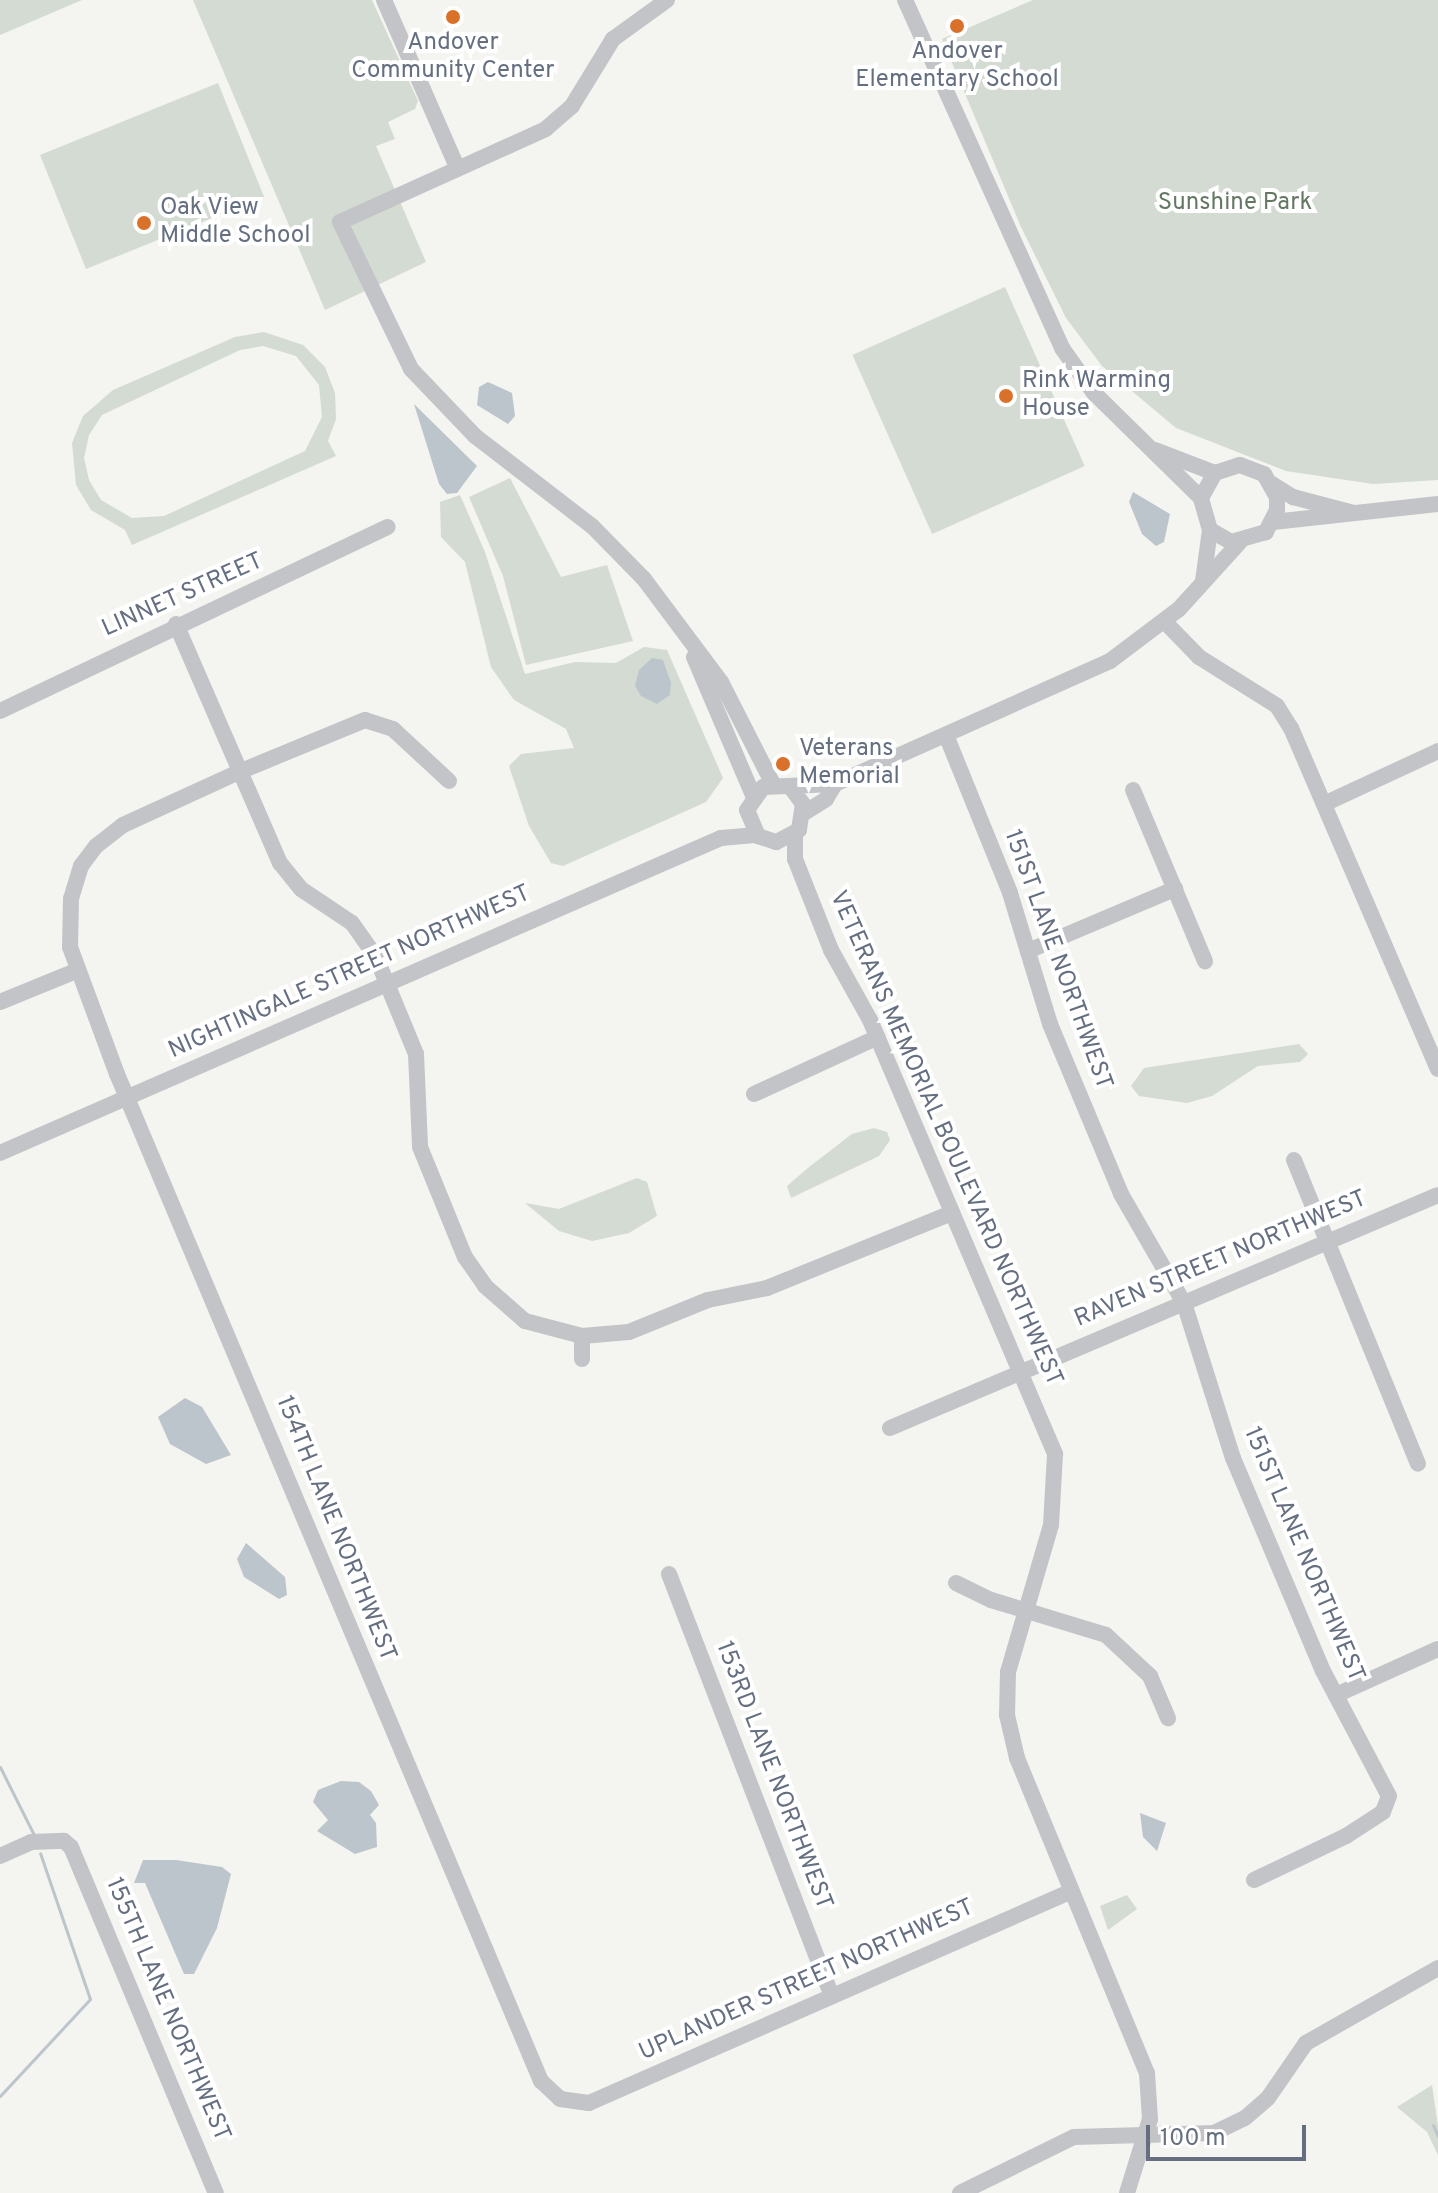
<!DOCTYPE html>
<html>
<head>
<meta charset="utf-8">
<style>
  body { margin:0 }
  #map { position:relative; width:1438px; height:2193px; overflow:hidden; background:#f4f4f0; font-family:Overpass,sans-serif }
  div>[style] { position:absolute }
  .green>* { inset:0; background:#d4dbd2; transform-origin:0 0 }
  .water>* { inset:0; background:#bdc5cc }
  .stream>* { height:3px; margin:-1.5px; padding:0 1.5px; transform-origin:1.5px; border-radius:1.5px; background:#bdc5cc }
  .minor>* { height:16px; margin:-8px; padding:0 8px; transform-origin:8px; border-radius:8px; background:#c2c4c8 }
  .dots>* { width:22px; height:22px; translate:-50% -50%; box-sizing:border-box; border:4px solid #fff; border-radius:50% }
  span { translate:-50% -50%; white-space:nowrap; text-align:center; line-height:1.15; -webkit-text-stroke:8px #fff; paint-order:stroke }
  .poi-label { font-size:24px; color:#656f80 }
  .left { translate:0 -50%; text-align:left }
  .park-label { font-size:24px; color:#647863 }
  .street-label { font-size:24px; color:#656f80 }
  .scale { position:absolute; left:1146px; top:2125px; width:160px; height:36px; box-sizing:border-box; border:4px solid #656f80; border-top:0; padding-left:10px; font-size:24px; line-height:28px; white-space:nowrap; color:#656f80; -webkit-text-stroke:6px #fff; paint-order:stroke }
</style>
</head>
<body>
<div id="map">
  <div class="green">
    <i style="clip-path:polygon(0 0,82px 0,0 35px)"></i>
    <i style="clip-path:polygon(193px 0,372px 0,418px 101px,415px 109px,388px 122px,395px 139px,376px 146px,426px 262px,325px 310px)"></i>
    <i style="clip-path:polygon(1033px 0,1438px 0,1438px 480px,1373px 484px,1286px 471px,1176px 428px,1102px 366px,1066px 318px,1021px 227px,942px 39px)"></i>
    <i style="left:218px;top:83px;width:123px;height:192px;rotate:68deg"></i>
    <i style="left:1005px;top:287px;width:196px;height:167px;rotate:66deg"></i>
    <i style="clip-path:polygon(evenodd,264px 332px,303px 345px,325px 367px,335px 393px,336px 419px,328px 441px,336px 456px,132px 545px,125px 530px,91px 510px,76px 485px,72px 443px,83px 416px,113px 390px,235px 337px,264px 332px,263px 346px,296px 356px,319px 385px,322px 417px,305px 451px,164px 516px,132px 518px,101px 500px,89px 480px,84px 458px,89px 435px,102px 415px,240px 350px,263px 346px)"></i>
    <i style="clip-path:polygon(510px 478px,561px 577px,607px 565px,633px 641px,526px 665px,503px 576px,469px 497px)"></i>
    <i style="clip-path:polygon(460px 495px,485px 552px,525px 674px,575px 662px,616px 663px,644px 647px,667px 650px,723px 778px,706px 802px,563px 866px,551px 863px,529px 826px,509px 766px,521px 754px,574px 748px,566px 729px,514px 700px,491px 667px,465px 562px,441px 537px,440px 502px)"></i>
    <i style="clip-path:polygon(1299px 1044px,1308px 1054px,1300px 1062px,1258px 1066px,1212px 1096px,1187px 1103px,1139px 1096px,1131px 1086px,1144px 1068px)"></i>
    <i style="clip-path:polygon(874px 1128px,887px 1132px,890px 1140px,879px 1156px,791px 1198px,787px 1186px,809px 1167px,852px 1134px)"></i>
    <i style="clip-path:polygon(637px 1178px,647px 1182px,657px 1216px,629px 1233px,592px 1241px,559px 1231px,525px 1203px,559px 1209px)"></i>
    <i style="clip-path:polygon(1127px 1895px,1137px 1909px,1108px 1930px,1100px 1906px)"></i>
    <i style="clip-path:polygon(1432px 2085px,1438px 2126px,1438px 2155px,1427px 2132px,1397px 2107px)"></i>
  </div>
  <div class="water">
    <i style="clip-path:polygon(488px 382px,512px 393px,515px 416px,508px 424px,477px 405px,479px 387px)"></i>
    <i style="clip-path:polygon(414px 404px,477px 466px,457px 493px,447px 494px,439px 484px)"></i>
    <i style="clip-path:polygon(1133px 492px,1170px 514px,1164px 542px,1156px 546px,1142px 534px,1129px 502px)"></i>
    <i style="clip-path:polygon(652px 658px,663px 660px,671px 683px,670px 695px,657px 704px,641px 696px,635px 686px,639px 670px)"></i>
    <i style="clip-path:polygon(185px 1398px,202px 1407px,231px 1455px,206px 1464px,170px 1444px,158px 1417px)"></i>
    <i style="clip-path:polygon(246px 1543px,285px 1577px,287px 1595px,279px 1599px,244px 1577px,237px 1559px)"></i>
    <i style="clip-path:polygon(341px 1781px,359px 1782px,371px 1791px,379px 1805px,370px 1815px,376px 1823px,377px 1847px,355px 1854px,317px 1831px,328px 1820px,313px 1802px,318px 1790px)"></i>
    <i style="clip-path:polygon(1140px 1813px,1166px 1823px,1157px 1851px,1143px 1837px)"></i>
    <i style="clip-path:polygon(143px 1860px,176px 1860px,222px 1867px,231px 1874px,217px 1928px,194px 1974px,184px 1974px,145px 1883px,134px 1883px)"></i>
  </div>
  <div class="stream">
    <i style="left:0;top:1767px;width:76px;rotate:63.4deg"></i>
    <i style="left:0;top:2096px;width:132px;rotate:-47.1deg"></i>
    <i style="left:90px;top:1999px;width:154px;rotate:-108.9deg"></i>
    <i style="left:1433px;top:2125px;width:12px;rotate:66deg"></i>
  </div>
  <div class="minor">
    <i style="left:384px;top:0;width:182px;rotate:66.4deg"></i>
    <i style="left:667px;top:0;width:67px;rotate:144.2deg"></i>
    <i style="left:613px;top:39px;width:79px;rotate:121.5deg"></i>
    <i style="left:572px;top:106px;width:35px;rotate:139deg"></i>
    <i style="left:546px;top:129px;width:226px;rotate:155.7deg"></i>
    <i style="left:340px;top:222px;width:163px;rotate:64.2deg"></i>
    <i style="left:411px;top:369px;width:93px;rotate:46.3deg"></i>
    <i style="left:475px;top:436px;width:148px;rotate:37.6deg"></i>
    <i style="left:592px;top:526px;width:74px;rotate:45.5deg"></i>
    <i style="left:644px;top:579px;width:129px;rotate:53.2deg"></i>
    <i style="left:721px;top:682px;width:114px;rotate:63deg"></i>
    <i style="left:905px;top:0;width:382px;rotate:65.7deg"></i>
    <i style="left:1062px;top:348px;width:55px;rotate:54.6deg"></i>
    <i style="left:1094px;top:393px;width:150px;rotate:44.5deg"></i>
    <i style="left:1155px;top:450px;width:64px;rotate:21deg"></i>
    <i style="left:1215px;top:473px;width:26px;rotate:-18deg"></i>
    <i style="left:1240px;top:465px;width:26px;rotate:21deg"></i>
    <i style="left:1264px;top:474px;width:26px;rotate:61deg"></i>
    <i style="left:1277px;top:497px;width:13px;rotate:90deg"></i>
    <i style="left:1277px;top:510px;width:25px;rotate:117deg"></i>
    <i style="left:1266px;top:532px;width:36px;rotate:164deg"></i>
    <i style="left:1231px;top:542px;width:24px;rotate:-150deg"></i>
    <i style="left:1210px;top:530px;width:33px;rotate:-106deg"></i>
    <i style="left:1201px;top:498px;width:29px;rotate:-61deg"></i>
    <i style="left:1272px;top:484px;width:25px;rotate:32deg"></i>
    <i style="left:1293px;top:497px;width:63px;rotate:14.7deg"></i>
    <i style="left:1273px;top:522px;width:166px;rotate:-6.2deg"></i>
    <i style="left:1203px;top:581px;width:51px;rotate:-82.2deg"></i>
    <i style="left:1165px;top:622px;width:49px;rotate:45.8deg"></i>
    <i style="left:1199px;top:657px;width:92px;rotate:32.1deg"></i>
    <i style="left:1277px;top:706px;width:26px;rotate:58deg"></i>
    <i style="left:1291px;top:728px;width:371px;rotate:66.7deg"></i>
    <i style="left:176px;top:624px;width:261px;rotate:66.5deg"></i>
    <i style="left:280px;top:863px;width:33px;rotate:51deg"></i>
    <i style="left:301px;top:889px;width:61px;rotate:33.7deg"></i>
    <i style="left:352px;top:923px;width:42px;rotate:54.8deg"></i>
    <i style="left:376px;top:957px;width:105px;rotate:67.6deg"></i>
    <i style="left:416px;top:1054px;width:93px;rotate:87.5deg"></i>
    <i style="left:420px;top:1147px;width:119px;rotate:67.8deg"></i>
    <i style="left:465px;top:1257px;width:35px;rotate:55deg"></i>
    <i style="left:485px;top:1286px;width:53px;rotate:41.2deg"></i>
    <i style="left:525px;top:1321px;width:59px;rotate:14.7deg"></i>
    <i style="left:582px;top:1336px;width:47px;rotate:-4.9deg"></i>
    <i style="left:629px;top:1332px;width:85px;rotate:-22.1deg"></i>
    <i style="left:708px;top:1300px;width:60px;rotate:-11.5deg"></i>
    <i style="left:767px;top:1288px;width:200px;rotate:-22.1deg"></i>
    <i style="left:694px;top:657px;width:150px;rotate:66.9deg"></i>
    <i style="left:0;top:711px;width:429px;rotate:-25.4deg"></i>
    <i style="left:946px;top:735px;width:170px;rotate:67.9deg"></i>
    <i style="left:1010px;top:893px;width:137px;rotate:73deg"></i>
    <i style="left:1050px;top:1024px;width:184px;rotate:67.3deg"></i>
    <i style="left:1121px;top:1194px;width:126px;rotate:60deg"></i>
    <i style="left:1184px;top:1303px;width:163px;rotate:72.5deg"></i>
    <i style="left:1233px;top:1458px;width:231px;rotate:67.1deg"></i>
    <i style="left:1323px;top:1671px;width:141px;rotate:62.2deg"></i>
    <i style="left:1389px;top:1796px;width:17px;rotate:111deg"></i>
    <i style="left:1383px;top:1812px;width:44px;rotate:147deg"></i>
    <i style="left:1346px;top:1836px;width:102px;rotate:154.4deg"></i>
    <i style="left:449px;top:781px;width:76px;rotate:-137.1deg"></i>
    <i style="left:393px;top:729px;width:29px;rotate:-162deg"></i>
    <i style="left:365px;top:720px;width:134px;rotate:157.6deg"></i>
    <i style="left:241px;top:771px;width:130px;rotate:155.4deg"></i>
    <i style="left:123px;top:825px;width:34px;rotate:142deg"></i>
    <i style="left:96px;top:846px;width:25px;rotate:127deg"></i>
    <i style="left:81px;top:866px;width:34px;rotate:107deg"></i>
    <i style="left:71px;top:899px;width:48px;rotate:91.2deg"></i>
    <i style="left:70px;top:947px;width:135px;rotate:69.7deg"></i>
    <i style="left:117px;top:1074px;width:1093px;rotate:67.17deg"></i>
    <i style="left:541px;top:2081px;width:26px;rotate:43deg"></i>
    <i style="left:560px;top:2099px;width:29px;rotate:8deg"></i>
    <i style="left:589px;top:2103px;width:527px;rotate:-23.7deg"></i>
    <i style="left:792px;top:789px;width:19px;rotate:54deg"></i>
    <i style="left:803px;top:804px;width:26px;rotate:99deg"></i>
    <i style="left:799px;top:830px;width:26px;rotate:152deg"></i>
    <i style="left:776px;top:842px;width:19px;rotate:-162deg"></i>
    <i style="left:758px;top:836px;width:28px;rotate:-113deg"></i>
    <i style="left:747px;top:810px;width:28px;rotate:-55deg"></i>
    <i style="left:763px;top:787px;width:72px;rotate:-2.4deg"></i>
    <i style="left:1133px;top:790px;width:186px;rotate:67.2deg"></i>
    <i style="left:1324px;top:804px;width:126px;rotate:-24.9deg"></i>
    <i style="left:804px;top:813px;width:26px;rotate:-32deg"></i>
    <i style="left:826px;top:799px;width:17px;rotate:-59deg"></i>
    <i style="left:835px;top:784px;width:301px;rotate:-24.1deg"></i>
    <i style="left:1110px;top:661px;width:86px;rotate:-37deg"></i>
    <i style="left:1179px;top:609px;width:91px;rotate:-47.7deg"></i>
    <i style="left:795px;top:834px;width:25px;rotate:90deg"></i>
    <i style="left:795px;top:859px;width:98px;rotate:68.4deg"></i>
    <i style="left:831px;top:950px;width:80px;rotate:60.9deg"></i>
    <i style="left:870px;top:1020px;width:472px;rotate:66.9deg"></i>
    <i style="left:1055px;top:1454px;width:71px;rotate:93.2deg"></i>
    <i style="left:1051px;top:1525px;width:153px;rotate:106.3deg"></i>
    <i style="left:1008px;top:1672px;width:43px;rotate:91.3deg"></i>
    <i style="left:1007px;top:1715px;width:44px;rotate:76.9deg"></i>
    <i style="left:1017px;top:1758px;width:341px;rotate:67.6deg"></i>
    <i style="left:1147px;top:2073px;width:46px;rotate:86.3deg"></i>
    <i style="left:1150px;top:2119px;width:77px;rotate:107.3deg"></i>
    <i style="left:1028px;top:951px;width:160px;rotate:-22.9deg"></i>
    <i style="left:0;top:1002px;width:82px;rotate:-22.2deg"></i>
    <i style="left:754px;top:1094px;width:136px;rotate:-24.7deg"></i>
    <i style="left:0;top:1153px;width:787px;rotate:-23.6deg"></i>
    <i style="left:721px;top:838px;width:36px;rotate:-5deg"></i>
    <i style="left:1294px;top:1160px;width:328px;rotate:67.8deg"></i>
    <i style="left:582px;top:1359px;width:23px;rotate:-90deg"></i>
    <i style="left:890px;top:1428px;width:595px;rotate:-23.03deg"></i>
    <i style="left:669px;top:1574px;width:452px;rotate:68.9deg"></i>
    <i style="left:956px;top:1583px;width:39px;rotate:26deg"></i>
    <i style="left:991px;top:1600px;width:120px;rotate:16.9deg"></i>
    <i style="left:1106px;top:1635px;width:60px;rotate:43deg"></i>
    <i style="left:1150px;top:1676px;width:46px;rotate:66.8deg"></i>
    <i style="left:1336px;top:1695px;width:112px;rotate:-24.3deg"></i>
    <i style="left:0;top:1856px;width:34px;rotate:-24deg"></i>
    <i style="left:31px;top:1842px;width:33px;rotate:-2deg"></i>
    <i style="left:64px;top:1841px;width:9px;rotate:41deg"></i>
    <i style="left:71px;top:1847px;width:375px;rotate:67.3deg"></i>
    <i style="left:960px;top:2193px;width:127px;rotate:-26.2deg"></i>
    <i style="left:1074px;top:2137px;width:140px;rotate:-1.6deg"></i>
    <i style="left:1214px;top:2133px;width:34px;rotate:-26deg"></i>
    <i style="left:1245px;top:2118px;width:30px;rotate:-41deg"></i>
    <i style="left:1268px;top:2098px;width:67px;rotate:-55.4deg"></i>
    <i style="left:1306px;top:2043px;width:152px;rotate:-29.6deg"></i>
  </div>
  <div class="dots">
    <i style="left:453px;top:17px;background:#d9712b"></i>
    <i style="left:957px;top:26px;background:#d9712b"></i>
    <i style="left:144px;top:223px;background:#d9712b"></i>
    <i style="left:1006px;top:396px;background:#d9712b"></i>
    <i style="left:783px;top:764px;background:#d9712b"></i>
  </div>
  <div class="poi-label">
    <span style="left:453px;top:58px">Andover<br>Community Center</span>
    <span style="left:957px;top:67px">Andover<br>Elementary School</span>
    <span class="left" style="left:160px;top:223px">Oak View<br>Middle School</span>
    <span class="left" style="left:1022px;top:396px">Rink Warming<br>House</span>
    <span class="left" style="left:799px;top:764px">Veterans<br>Memorial</span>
  </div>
  <div class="park-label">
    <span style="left:1235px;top:204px">Sunshine Park</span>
  </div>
  <div class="street-label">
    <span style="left:183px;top:596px;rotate:-24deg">LINNET STREET</span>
    <span style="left:1057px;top:960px;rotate:70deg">151ST LANE NORTHWEST</span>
    <span style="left:350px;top:973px;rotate:-24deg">NIGHTINGALE STREET NORTHWEST</span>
    <span style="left:945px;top:1139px;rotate:66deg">VETERANS MEMORIAL BOULEVARD NORTHWEST</span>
    <span style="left:1221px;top:1260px;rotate:-23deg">RAVEN STREET NORTHWEST</span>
    <span style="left:335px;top:1529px;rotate:68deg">154TH LANE NORTHWEST</span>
    <span style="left:1303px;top:1555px;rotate:67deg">151ST LANE NORTHWEST</span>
    <span style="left:773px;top:1776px;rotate:69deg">153RD LANE NORTHWEST</span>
    <span style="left:807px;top:1981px;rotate:-24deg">UPLANDER STREET NORTHWEST</span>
    <span style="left:167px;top:2010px;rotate:67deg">155TH LANE NORTHWEST</span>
  </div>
  <div class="scale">100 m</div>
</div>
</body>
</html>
